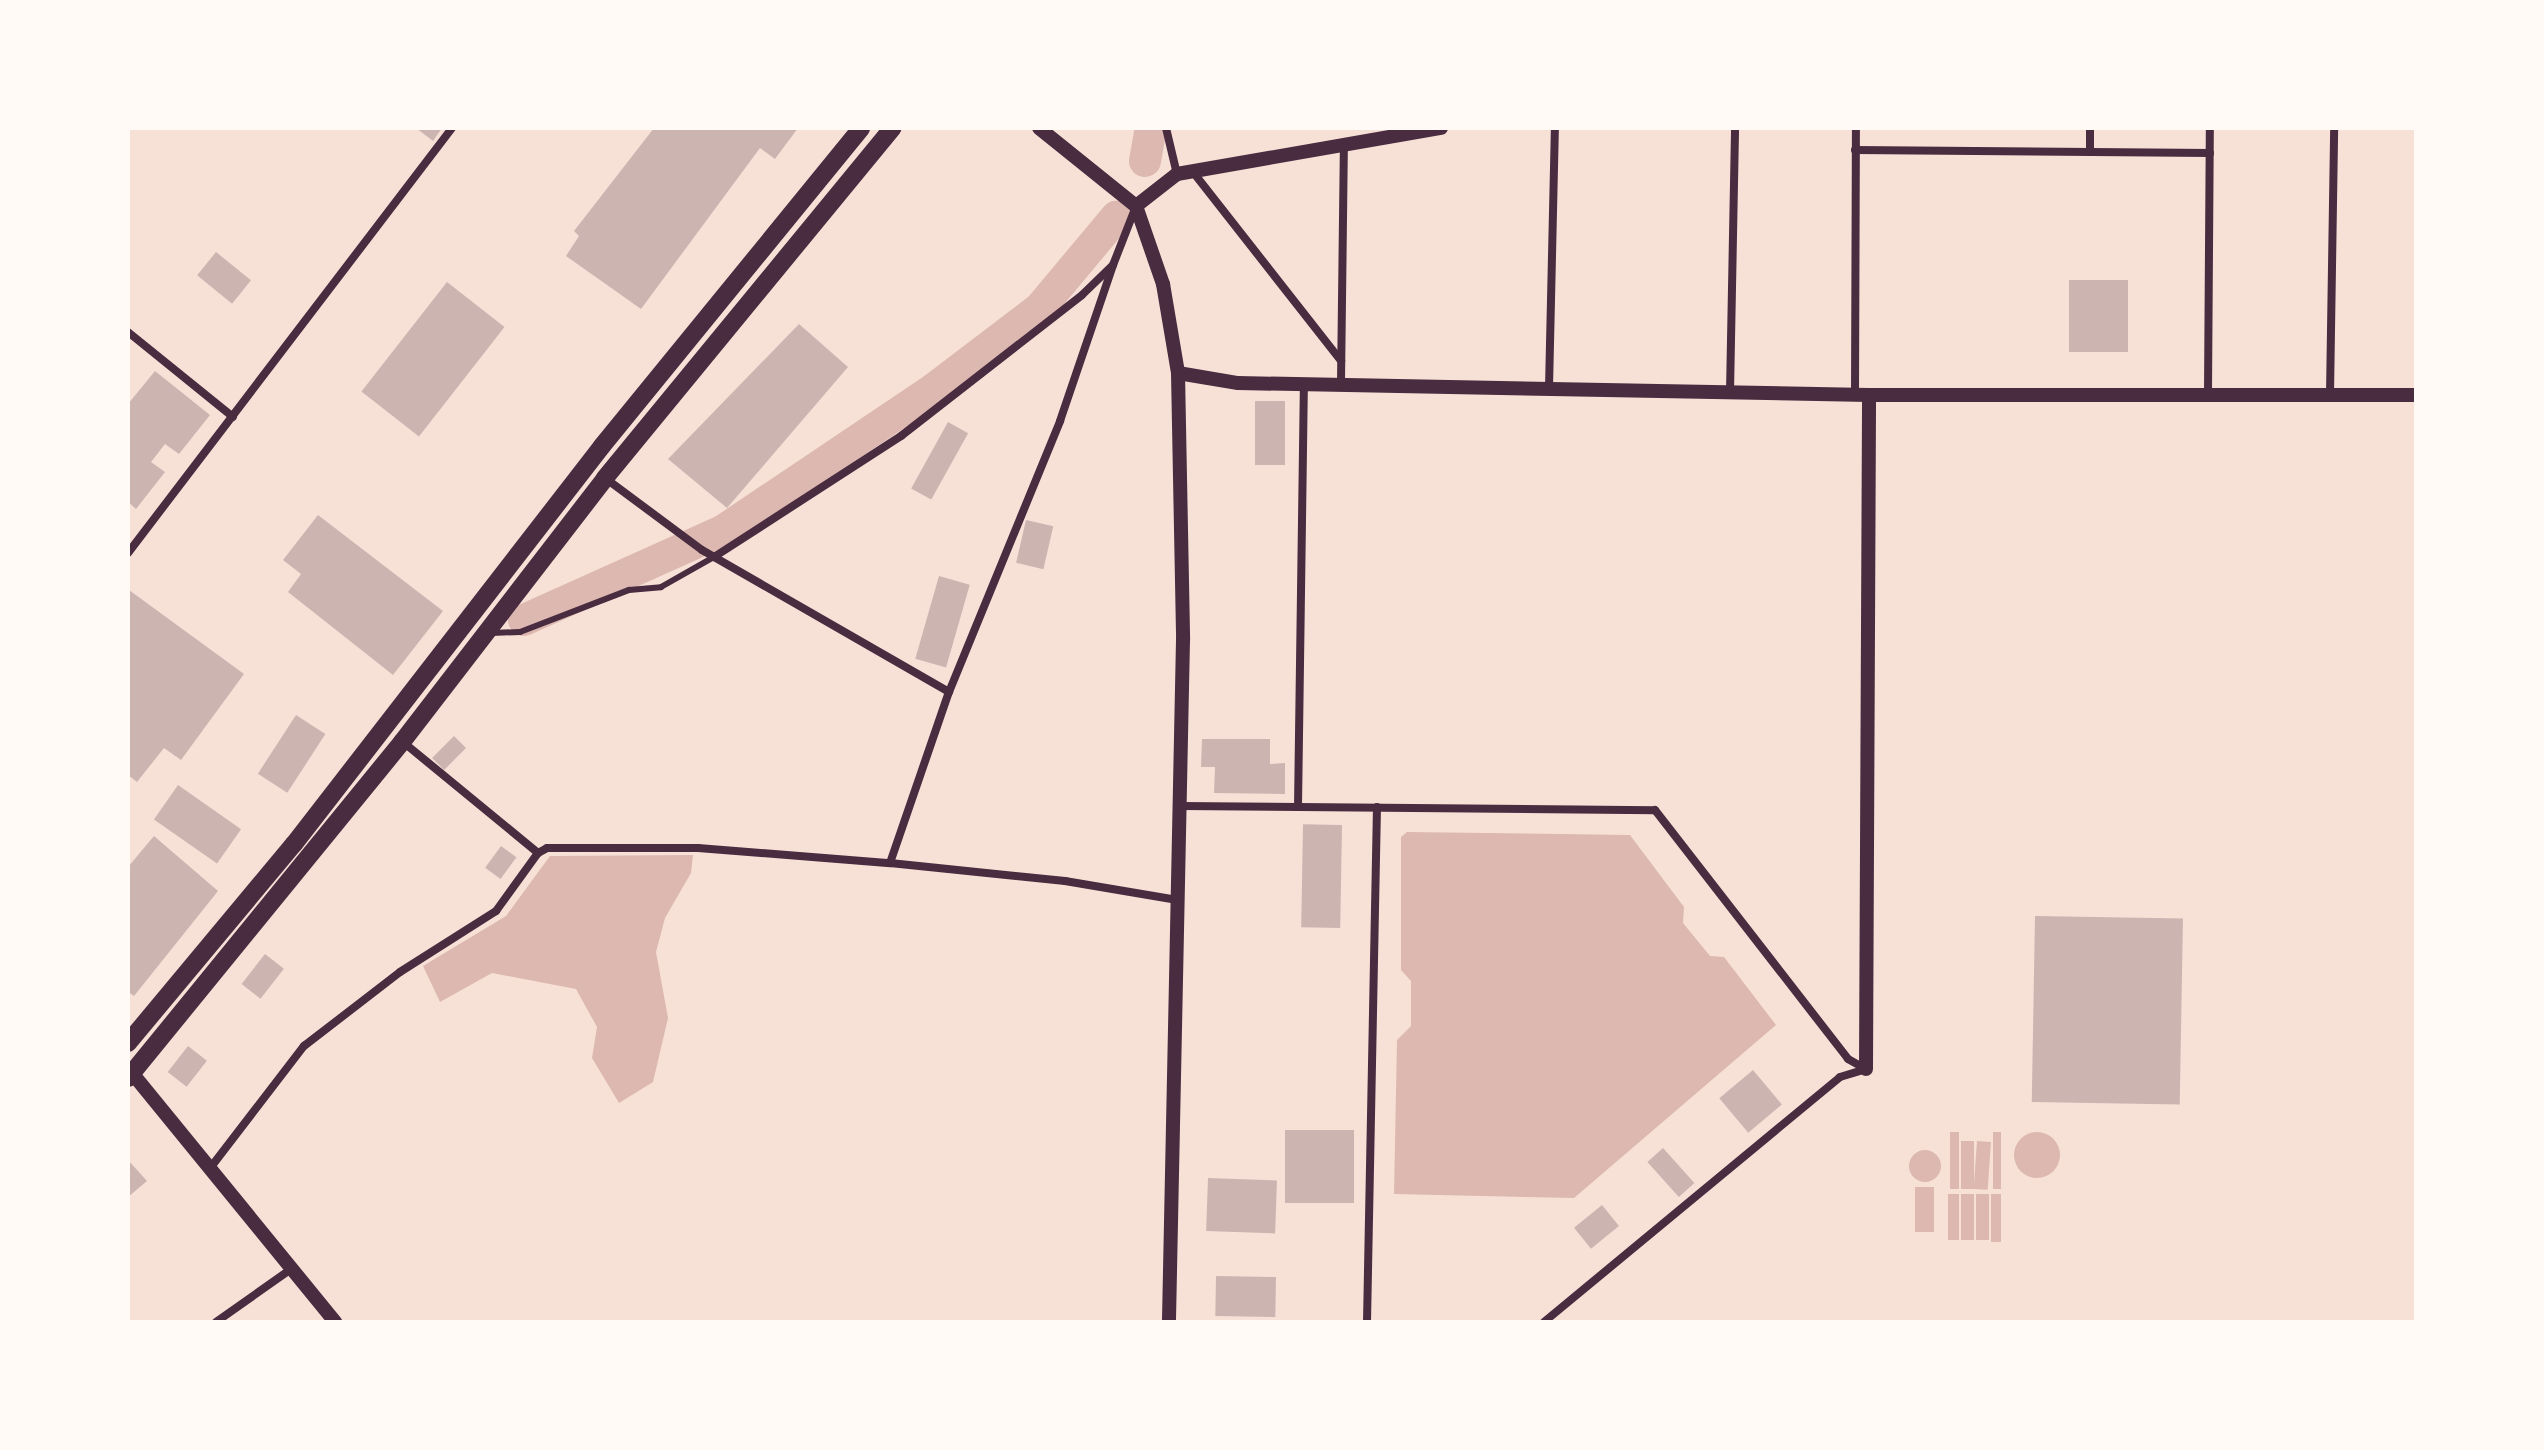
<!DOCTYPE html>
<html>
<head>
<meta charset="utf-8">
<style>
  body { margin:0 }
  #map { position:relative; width:2544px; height:1450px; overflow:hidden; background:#f7e1d7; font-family:Montserrat,sans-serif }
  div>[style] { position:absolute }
  .water>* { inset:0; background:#dcb8b0; transform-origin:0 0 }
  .round { border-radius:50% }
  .river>* { height:32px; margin:-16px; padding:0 16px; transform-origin:16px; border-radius:16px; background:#dcb8b0 }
  .building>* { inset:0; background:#ccb4b1; transform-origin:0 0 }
  .service>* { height:6px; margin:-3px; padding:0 3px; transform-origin:3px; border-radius:3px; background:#4a2c40 }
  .minor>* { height:8px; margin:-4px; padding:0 4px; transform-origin:4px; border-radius:4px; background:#4a2c40 }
  .tertiary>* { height:14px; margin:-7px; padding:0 7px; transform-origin:7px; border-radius:7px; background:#4a2c40 }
  .trunk>* { height:18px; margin:-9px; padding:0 9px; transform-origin:9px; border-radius:9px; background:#4a2c40 }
  span { translate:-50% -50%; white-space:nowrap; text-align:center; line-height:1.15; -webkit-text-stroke:8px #fffaf5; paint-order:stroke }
  .frame { position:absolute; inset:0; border:130px solid #fffaf5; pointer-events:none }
</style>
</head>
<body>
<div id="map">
  <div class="water">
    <i style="clip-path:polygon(1407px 832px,1630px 835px,1684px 907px,1683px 923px,1710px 956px,1724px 957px,1776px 1025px,1574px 1198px,1394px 1194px,1397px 1040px,1411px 1026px,1411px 981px,1401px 970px,1401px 837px)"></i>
    <i style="clip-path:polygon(693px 855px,691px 873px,665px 918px,656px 952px,668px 1018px,653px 1082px,619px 1103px,592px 1058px,597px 1027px,576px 989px,492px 973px,440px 1002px,423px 966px,506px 916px,550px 856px)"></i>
    <i class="round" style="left:2014px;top:1132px;width:46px;height:46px"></i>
    <i style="left:1950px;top:1132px;width:9px;height:57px"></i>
    <i style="left:1993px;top:1132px;width:8px;height:57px"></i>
    <i style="left:1961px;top:1141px;width:13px;height:48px"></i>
    <i style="left:1977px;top:1141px;width:14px;height:48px;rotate:4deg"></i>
    <i class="round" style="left:1909px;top:1150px;width:32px;height:32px"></i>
    <i style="left:1915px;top:1187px;width:19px;height:45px"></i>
    <i style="left:1948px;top:1194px;width:11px;height:46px"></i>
    <i style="left:1961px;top:1194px;width:13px;height:46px"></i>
    <i style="left:1976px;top:1194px;width:13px;height:46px"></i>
    <i style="left:1991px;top:1194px;width:10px;height:48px"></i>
  </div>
  <div class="river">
    <i style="left:1145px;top:161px;width:34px;rotate:-80deg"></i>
    <i style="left:524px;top:620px;width:219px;rotate:-24.2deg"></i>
    <i style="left:724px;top:530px;width:254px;rotate:-33.9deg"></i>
    <i style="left:935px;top:388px;width:132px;rotate:-37.3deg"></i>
    <i style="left:1040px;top:308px;width:119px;rotate:-50.1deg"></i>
  </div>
  <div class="building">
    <i style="clip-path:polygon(416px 128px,442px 128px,433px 141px)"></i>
    <i style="clip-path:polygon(654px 128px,798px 128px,775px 159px,760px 148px,641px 309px,566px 256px,579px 236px,574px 231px)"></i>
    <i style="left:216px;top:252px;width:45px;height:30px;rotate:39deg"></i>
    <i style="left:2069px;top:280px;width:59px;height:72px"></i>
    <i style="left:447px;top:282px;width:73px;height:139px;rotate:38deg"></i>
    <i style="clip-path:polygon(799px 324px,848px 367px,727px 508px,668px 459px)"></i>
    <i style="clip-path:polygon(155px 371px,210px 415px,179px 454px,165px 444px,151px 462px,165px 472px,136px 509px,128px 502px,128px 404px)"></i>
    <i style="left:1255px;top:401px;width:30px;height:64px"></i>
    <i style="left:948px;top:422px;width:23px;height:76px;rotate:29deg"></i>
    <i style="clip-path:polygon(318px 515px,443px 611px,393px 675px,288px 592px,301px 574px,283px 560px)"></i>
    <i style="left:1026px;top:520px;width:28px;height:44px;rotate:13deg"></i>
    <i style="left:939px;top:576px;width:32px;height:86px;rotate:16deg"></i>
    <i style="clip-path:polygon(129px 590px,244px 674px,181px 760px,164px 748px,137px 782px,128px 775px)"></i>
    <i style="left:296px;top:715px;width:35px;height:70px;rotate:33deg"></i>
    <i style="left:454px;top:736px;width:17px;height:31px;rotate:45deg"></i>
    <i style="clip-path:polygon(1202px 739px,1270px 739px,1270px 764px,1285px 763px,1285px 794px,1214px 793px,1215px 767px,1201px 767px)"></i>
    <i style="left:178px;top:785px;width:77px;height:42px;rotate:35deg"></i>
    <i style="left:1342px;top:825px;width:103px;height:39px;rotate:91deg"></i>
    <i style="clip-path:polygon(154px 836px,218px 891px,134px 996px,128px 992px,128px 867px)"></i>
    <i style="left:501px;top:846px;width:19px;height:27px;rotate:36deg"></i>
    <i style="left:2035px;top:916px;width:148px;height:186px;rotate:1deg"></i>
    <i style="left:265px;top:954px;width:24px;height:38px;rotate:38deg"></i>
    <i style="left:188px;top:1046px;width:24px;height:33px;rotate:38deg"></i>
    <i style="left:1753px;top:1070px;width:45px;height:44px;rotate:50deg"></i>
    <i style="left:1285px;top:1130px;width:69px;height:73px"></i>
    <i style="left:1663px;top:1148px;width:47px;height:21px;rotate:48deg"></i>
    <i style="clip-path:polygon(128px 1160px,147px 1181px,128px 1197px)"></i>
    <i style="left:1208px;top:1178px;width:69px;height:53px;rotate:2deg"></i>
    <i style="left:1602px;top:1205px;width:27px;height:36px;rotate:51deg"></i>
    <i style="left:1216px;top:1276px;width:60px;height:40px;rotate:1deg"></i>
  </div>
  <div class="service">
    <i style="left:491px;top:633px;width:29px;rotate:-2deg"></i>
    <i style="left:520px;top:632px;width:117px;rotate:-21.1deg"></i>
    <i style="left:629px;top:590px;width:32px;rotate:-5deg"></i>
    <i style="left:661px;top:587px;width:61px;rotate:-29.5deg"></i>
  </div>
  <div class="minor">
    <i style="left:1166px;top:128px;width:47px;rotate:76.6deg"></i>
    <i style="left:1855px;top:150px;width:355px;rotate:0.5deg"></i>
    <i style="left:2090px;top:151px;width:23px;rotate:-90deg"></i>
    <i style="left:1193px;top:172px;width:240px;rotate:51.9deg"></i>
    <i style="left:128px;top:332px;width:135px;rotate:39deg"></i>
    <i style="left:1341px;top:382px;width:235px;rotate:-89.3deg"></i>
    <i style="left:1549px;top:388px;width:260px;rotate:-88.7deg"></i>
    <i style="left:1730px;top:392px;width:264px;rotate:-88.9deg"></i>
    <i style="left:2208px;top:392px;width:264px;rotate:-89.6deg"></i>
    <i style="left:1855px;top:394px;width:266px;rotate:-89.8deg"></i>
    <i style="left:2330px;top:394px;width:266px;rotate:-89.1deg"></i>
    <i style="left:605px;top:478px;width:121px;rotate:36.6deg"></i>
    <i style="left:702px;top:550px;width:285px;rotate:29.9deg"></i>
    <i style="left:128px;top:553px;width:534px;rotate:-52.68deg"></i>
    <i style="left:714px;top:557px;width:223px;rotate:-32.9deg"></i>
    <i style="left:901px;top:436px;width:229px;rotate:-37.9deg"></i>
    <i style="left:1082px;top:295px;width:43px;rotate:-44.1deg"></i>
    <i style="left:1113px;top:265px;width:60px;rotate:-68.6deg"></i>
    <i style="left:403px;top:742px;width:175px;rotate:39.4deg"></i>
    <i style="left:1181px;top:806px;width:474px;rotate:0.5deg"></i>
    <i style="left:1655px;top:810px;width:315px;rotate:52.2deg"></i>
    <i style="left:1848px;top:1059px;width:21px;rotate:29deg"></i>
    <i style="left:1298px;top:807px;width:424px;rotate:-89.2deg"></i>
    <i style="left:890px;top:863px;width:181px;rotate:-71deg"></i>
    <i style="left:949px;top:692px;width:293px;rotate:-67.7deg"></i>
    <i style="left:1060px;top:421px;width:165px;rotate:-71.2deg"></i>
    <i style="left:211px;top:1167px;width:153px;rotate:-52.5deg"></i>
    <i style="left:304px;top:1046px;width:121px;rotate:-37.6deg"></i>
    <i style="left:400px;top:972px;width:114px;rotate:-32.4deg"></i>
    <i style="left:496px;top:911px;width:72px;rotate:-54.1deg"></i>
    <i style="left:538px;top:853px;width:10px;rotate:-29deg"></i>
    <i style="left:547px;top:848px;width:151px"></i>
    <i style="left:698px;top:848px;width:193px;rotate:4.5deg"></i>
    <i style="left:890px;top:863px;width:176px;rotate:5.9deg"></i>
    <i style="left:1065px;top:881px;width:114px;rotate:9.6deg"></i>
    <i style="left:216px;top:1322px;width:92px;rotate:-35.2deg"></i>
    <i style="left:1367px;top:1322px;width:515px;rotate:-88.89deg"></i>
    <i style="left:1544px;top:1322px;width:384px;rotate:-39.6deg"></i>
    <i style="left:1840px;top:1077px;width:27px;rotate:-17deg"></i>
  </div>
  <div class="tertiary">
    <i style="left:1039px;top:128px;width:124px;rotate:38.8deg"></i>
    <i style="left:1136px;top:206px;width:83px;rotate:70.9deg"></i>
    <i style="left:1163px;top:284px;width:90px;rotate:80.4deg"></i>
    <i style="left:1178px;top:373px;width:267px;rotate:88.9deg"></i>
    <i style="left:1183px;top:640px;width:682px;rotate:91.18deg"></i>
    <i style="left:1136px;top:206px;width:52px;rotate:-38deg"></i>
    <i style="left:1177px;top:174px;width:268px;rotate:-9.9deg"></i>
    <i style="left:1178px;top:373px;width:61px;rotate:9.5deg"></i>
    <i style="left:1238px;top:383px;width:631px;rotate:1.09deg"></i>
    <i style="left:1869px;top:395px;width:547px"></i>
    <i style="left:128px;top:1068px;width:328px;rotate:50.8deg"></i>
    <i style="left:1866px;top:1069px;width:674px;rotate:-89.74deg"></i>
  </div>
  <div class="trunk">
    <i style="left:128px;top:1043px;width:259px;rotate:-50.2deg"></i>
    <i style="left:294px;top:844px;width:503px;rotate:-52.26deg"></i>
    <i style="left:602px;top:446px;width:410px;rotate:-50.8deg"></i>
    <i style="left:128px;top:1078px;width:434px;rotate:-50.8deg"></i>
    <i style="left:402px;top:742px;width:333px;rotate:-52.4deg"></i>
    <i style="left:605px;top:478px;width:453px;rotate:-50.6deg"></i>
  </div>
  <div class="frame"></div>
</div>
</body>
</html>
